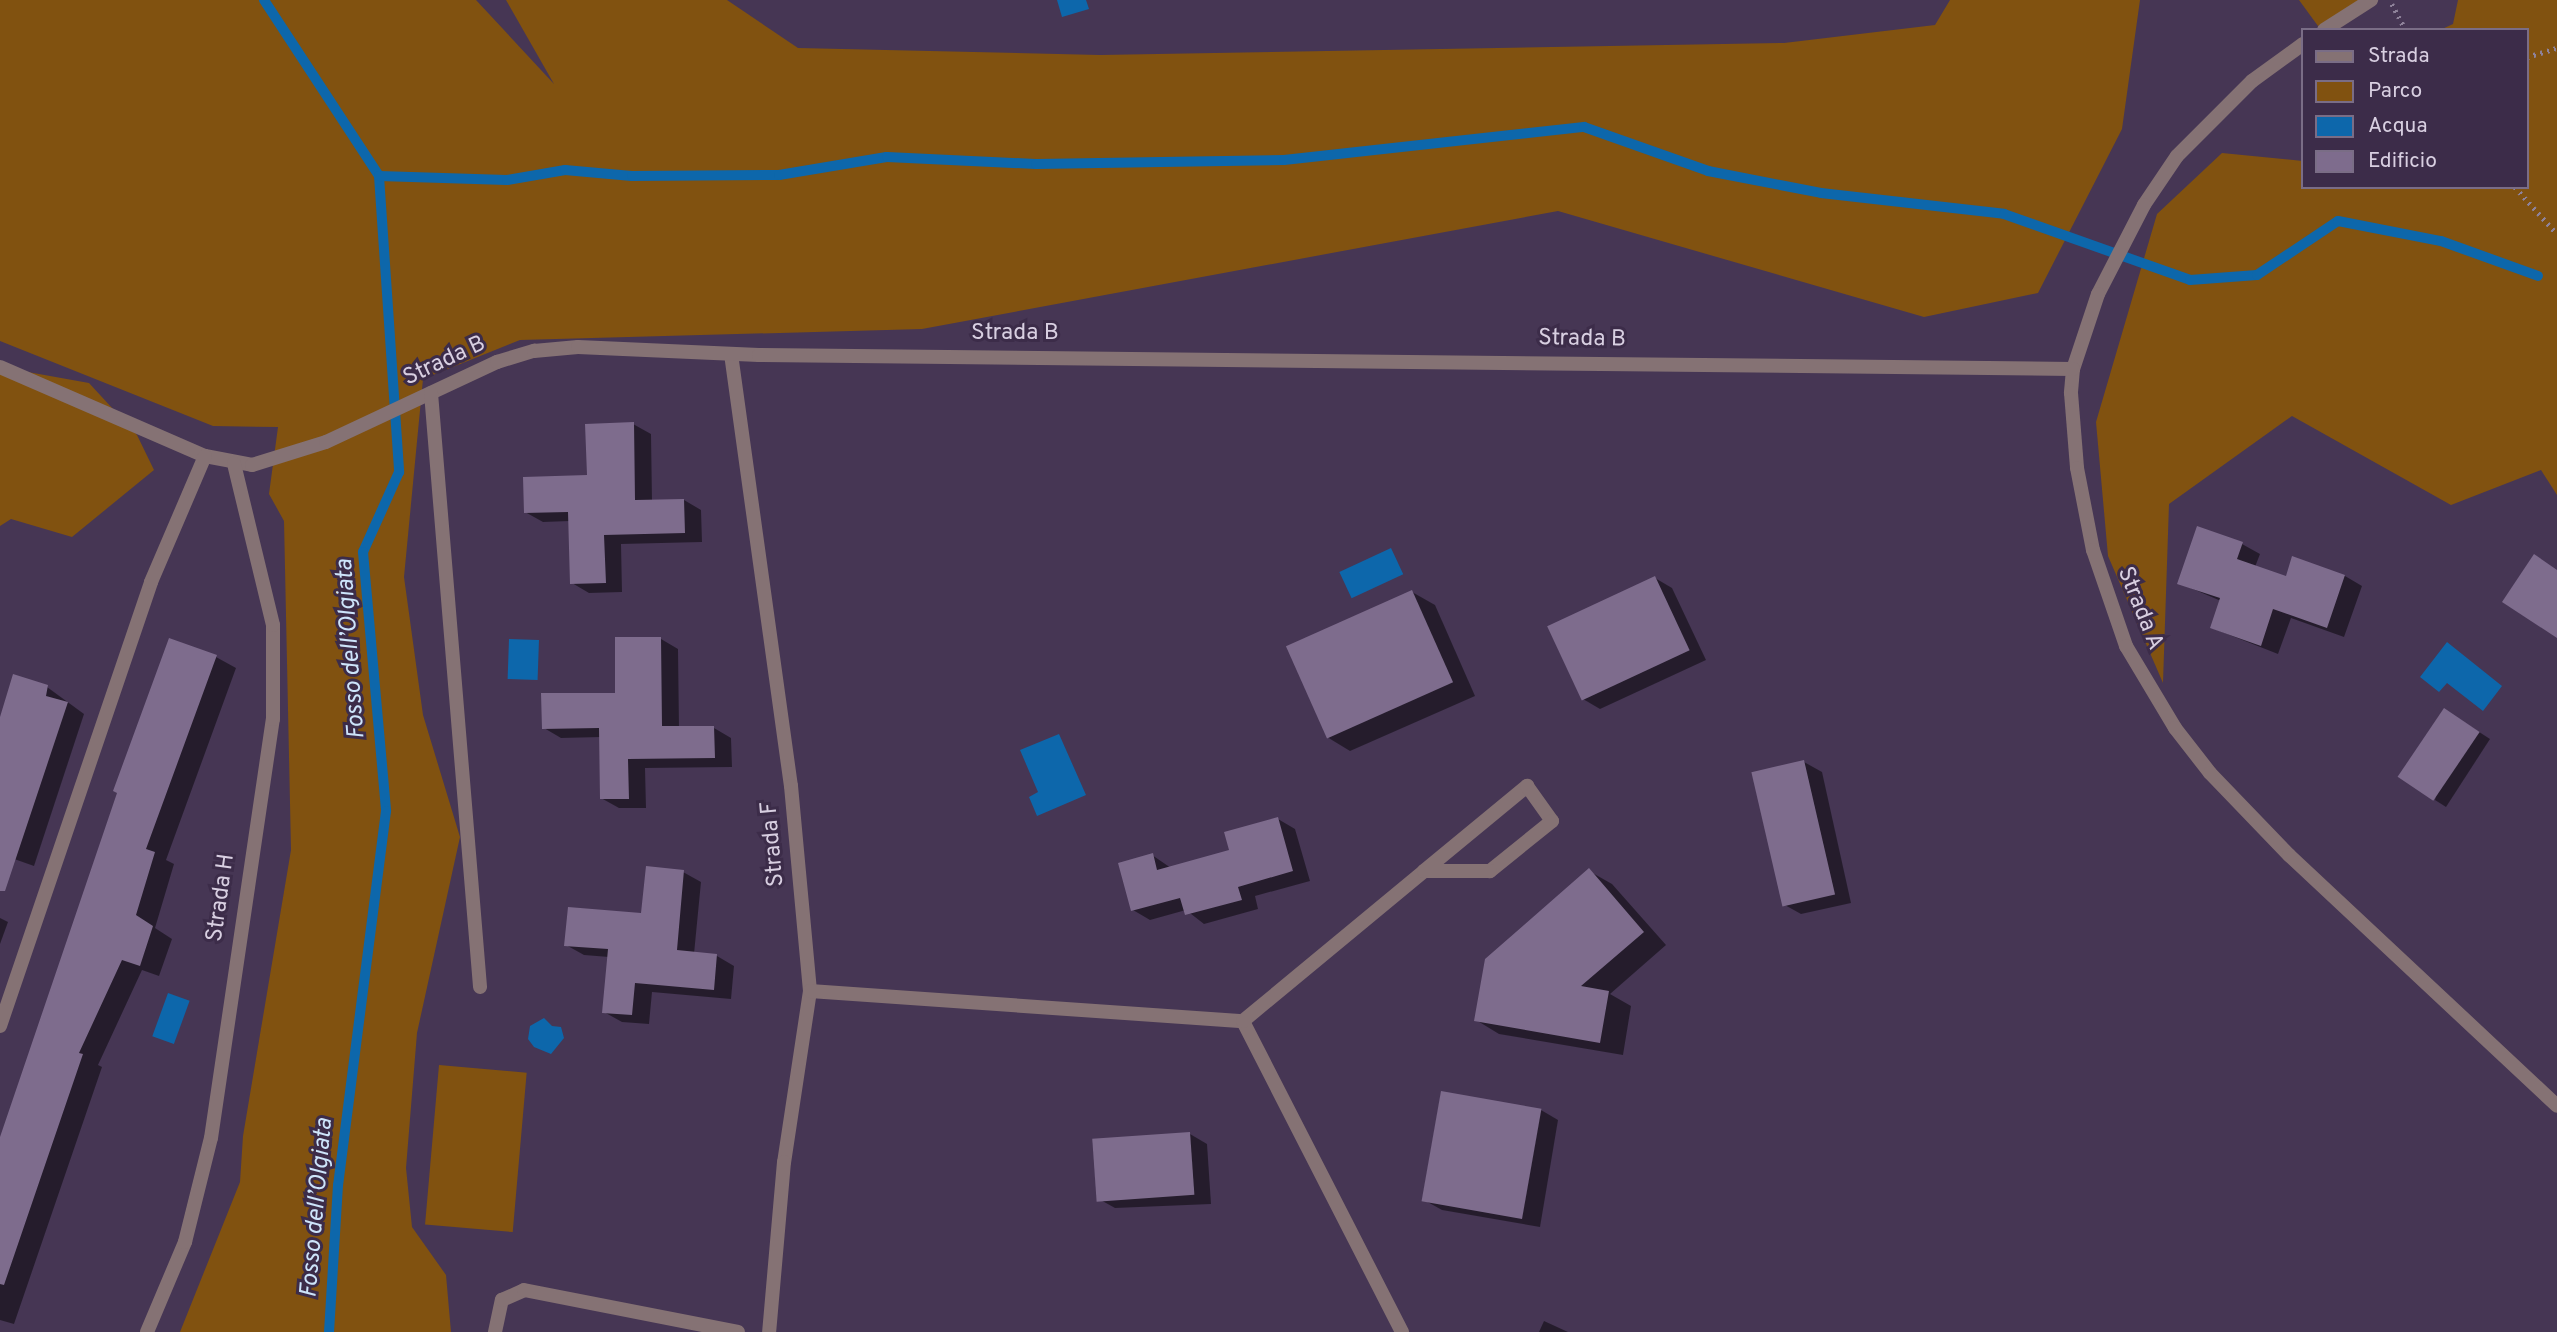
<!DOCTYPE html>
<html>
<head>
<meta charset="utf-8">
<style>
  body { margin:0 }
  #map { position:relative; width:2557px; height:1332px; overflow:hidden; background:#463654; font-family:Overpass,sans-serif }
  div>[style] { position:absolute }
  .green>* { inset:0; background:#815210; transform-origin:0 0 }
  .water>* { inset:0; background:#0d67ab; transform-origin:0 0 }
  .shadow>* { inset:0; background:#0007 }
  .stream>* { height:10px; margin:-5px; padding:0 5px; transform-origin:5px; border-radius:5px; background:#0d67ab }
  .building>* { inset:0; background:#7e6c8d; transform-origin:0 0 }
  .path>* { height:4.5px; margin-top:-2.25px; transform-origin:0; background:repeating-linear-gradient(90deg,#8e829a 0 2px,transparent 0 7px) }
  .street>* { height:14px; margin:-7px; padding:0 7px; transform-origin:7px; border-radius:7px; background:#857274 }
  span { translate:-50% -50%; white-space:nowrap; text-align:center; line-height:1.15; -webkit-text-stroke:6px #3c2c49; paint-order:stroke }
  .street-label { font-size:23px; color:#d8cfe1 }
  .water-label { font-size:24px; color:#cde4fa; font-style:italic }
  .legend { position:absolute; left:2301px; top:28px; width:228px; height:161px; box-sizing:border-box; background:#3c2c49; border:2px solid #7a6d86; margin:0; padding:9px 12px; list-style:none; font-size:21px; color:#d8cfe1 }
  .legend li { display:flex; align-items:center; gap:14px; height:35px }
  .legend b { width:35px; border:2px solid #7a6d86 }
</style>
</head>
<body>
<div id="map">
  <div class="green">
    <i style="clip-path:polygon(0 0,476px 0,554px 84px,506px 0,727px 0,798px 48px,1100px 55px,1784px 43px,1935px 25px,1950px 0,2140px 0,2122px 129px,2038px 293px,1924px 317px,1558px 211px,922px 329px,520px 340px,423px 379px,404px 577px,423px 715px,460px 837px,417px 1033px,406px 1168px,412px 1227px,446px 1275px,451px 1332px,180px 1332px,240px 1182px,243px 1136px,291px 850px,284px 521px,269px 494px,278px 427px,213px 426px,0 341px)"></i>
    <i style="clip-path:polygon(2299px 0,2363px 0,2318px 26px)"></i>
    <i style="clip-path:polygon(2458px 0,2557px 0,2557px 495px,2541px 470px,2451px 505px,2292px 416px,2169px 504px,2163px 683px,2108px 556px,2096px 422px,2157px 214px,2222px 153px,2303px 161px,2303px 187px,2527px 187px,2527px 30px,2440px 30px,2453px 24px)"></i>
    <i style="clip-path:polygon(0 367px,89px 383px,137px 435px,154px 470px,72px 537px,11px 519px,0 526px)"></i>
    <i style="left:439px;top:1065px;width:88px;height:160px;rotate:5deg"></i>
  </div>
  <div class="water">
    <i style="clip-path:polygon(1057px 0,1086px 0,1089px 9px,1062px 17px)"></i>
    <i style="left:1391px;top:548px;width:29px;height:57px;rotate:65deg"></i>
    <i style="left:509px;top:639px;width:30px;height:40px;rotate:2deg"></i>
    <i style="clip-path:polygon(2447px 642px,2502px 686px,2483px 711px,2447px 683px,2439px 692px,2420px 677px)"></i>
    <i style="clip-path:polygon(1059px 734px,1086px 795px,1037px 816px,1029px 797px,1038px 792px,1020px 750px)"></i>
    <i style="left:168px;top:993px;width:23px;height:46px;rotate:20deg"></i>
    <i style="clip-path:polygon(544px 1018px,552px 1026px,561px 1027px,564px 1038px,551px 1054px,534px 1047px,528px 1039px,530px 1026px)"></i>
  </div>
  <div class="shadow">
    <i style="clip-path:polygon(633px 424px,651px 434px,652px 501px,684px 500px,701px 510px,702px 542px,621px 544px,622px 592px,589px 593px,572px 583px,570px 521px,543px 522px,525px 512px,588px 477px)"></i>
    <i style="clip-path:polygon(2198px 528px,2242px 544px,2260px 554px,2255px 567px,2287px 578px,2345px 576px,2362px 586px,2344px 637px,2291px 618px,2278px 654px,2212px 628px,2221px 601px,2179px 583px)"></i>
    <i style="clip-path:polygon(1655px 578px,1672px 588px,1706px 660px,1600px 709px,1583px 699px)"></i>
    <i style="clip-path:polygon(1412px 592px,1435px 605px,1475px 696px,1350px 751px,1327px 737px)"></i>
    <i style="clip-path:polygon(661px 639px,678px 649px,679px 728px,714px 728px,731px 738px,732px 767px,645px 768px,646px 808px,619px 808px,601px 798px,601px 737px,561px 738px,544px 728px,617px 694px)"></i>
    <i style="clip-path:polygon(216px 657px,236px 668px,166px 860px,174px 864px,155px 928px,172px 939px,159px 976px,142px 970px,98px 1065px,102px 1067px,14px 1324px,0 1320px,0 1142px)"></i>
    <i style="clip-path:polygon(47px 687px,84px 714px,34px 866px,0 854px,0 723px)"></i>
    <i style="clip-path:polygon(2456px 717px,2490px 739px,2446px 807px,2435px 800px)"></i>
    <i style="clip-path:polygon(1804px 762px,1822px 772px,1851px 903px,1801px 914px,1783px 904px)"></i>
    <i style="clip-path:polygon(1278px 819px,1295px 829px,1310px 881px,1255px 896px,1258px 909px,1204px 924px,1186px 910px,1150px 920px,1133px 910px,1152px 855px,1171px 868px,1231px 851px)"></i>
    <i style="clip-path:polygon(1589px 871px,1612px 884px,1666px 945px,1610px 994px,1631px 1006px,1623px 1055px,1499px 1034px,1476px 1020px)"></i>
    <i style="clip-path:polygon(683px 872px,701px 882px,694px 954px,717px 956px,734px 966px,731px 999px,652px 992px,649px 1024px,622px 1022px,604px 1012px,609px 957px,584px 955px,566px 945px,643px 915px)"></i>
    <i style="clip-path:polygon(0 918px,8px 922px,0 944px)"></i>
    <i style="clip-path:polygon(1541px 1110px,1558px 1120px,1540px 1227px,1442px 1210px,1424px 1200px)"></i>
    <i style="clip-path:polygon(1190px 1134px,1207px 1144px,1211px 1204px,1115px 1208px,1097px 1198px)"></i>
    <i style="clip-path:polygon(1544px 1321px,1568px 1332px,1539px 1332px)"></i>
  </div>
  <div class="stream">
    <i style="left:264px;top:0;width:210px;rotate:56.8deg"></i>
    <i style="left:379px;top:176px;width:297px;rotate:86.1deg"></i>
    <i style="left:399px;top:472px;width:88px;rotate:114.2deg"></i>
    <i style="left:363px;top:552px;width:260px;rotate:84.9deg"></i>
    <i style="left:386px;top:811px;width:377px;rotate:97.3deg"></i>
    <i style="left:338px;top:1185px;width:147px;rotate:93.5deg"></i>
    <i style="left:379px;top:176px;width:128px;rotate:1.8deg"></i>
    <i style="left:507px;top:180px;width:59px;rotate:-9.8deg"></i>
    <i style="left:565px;top:170px;width:67px;rotate:5.1deg"></i>
    <i style="left:632px;top:176px;width:147px;rotate:-0.4deg"></i>
    <i style="left:779px;top:175px;width:109px;rotate:-9.5deg"></i>
    <i style="left:887px;top:157px;width:149px;rotate:2.7deg"></i>
    <i style="left:1036px;top:164px;width:248px;rotate:-0.9deg"></i>
    <i style="left:1284px;top:160px;width:302px;rotate:-6.3deg"></i>
    <i style="left:1584px;top:127px;width:132px;rotate:19.5deg"></i>
    <i style="left:1708px;top:171px;width:115px;rotate:11deg"></i>
    <i style="left:1821px;top:193px;width:184px;rotate:6.5deg"></i>
    <i style="left:2004px;top:214px;width:197px;rotate:19.5deg"></i>
    <i style="left:2190px;top:280px;width:67px;rotate:-4.3deg"></i>
    <i style="left:2257px;top:275px;width:97px;rotate:-33.7deg"></i>
    <i style="left:2338px;top:221px;width:105px;rotate:11deg"></i>
    <i style="left:2441px;top:241px;width:103px;rotate:19.8deg"></i>
  </div>
  <div class="building">
    <i style="clip-path:polygon(634px 422px,635px 500px,684px 499px,685px 533px,604px 535px,606px 583px,570px 584px,568px 512px,524px 513px,523px 477px,587px 475px,585px 424px)"></i>
    <i style="clip-path:polygon(2197px 526px,2243px 542px,2237px 559px,2286px 576px,2292px 556px,2345px 575px,2327px 628px,2273px 609px,2261px 646px,2210px 628px,2220px 598px,2177px 584px)"></i>
    <i style="clip-path:polygon(2534px 554px,2557px 570px,2557px 638px,2502px 602px)"></i>
    <i style="left:1655px;top:576px;width:82px;height:119px;rotate:65deg"></i>
    <i style="left:1412px;top:590px;width:101px;height:138px;rotate:66deg"></i>
    <i style="clip-path:polygon(615px 637px,661px 637px,662px 726px,714px 726px,715px 758px,628px 759px,629px 799px,600px 799px,599px 728px,542px 729px,541px 693px,615px 693px)"></i>
    <i style="clip-path:polygon(169px 638px,217px 655px,146px 849px,155px 852px,136px 915px,153px 926px,140px 966px,122px 960px,79px 1053px,83px 1054px,4px 1285px,0 1284px,0 1137px,117px 793px,113px 791px)"></i>
    <i style="clip-path:polygon(13px 674px,48px 685px,46px 696px,68px 702px,5px 891px,0 891px,0 717px)"></i>
    <i style="left:2444px;top:708px;width:43px;height:83px;rotate:34deg"></i>
    <i style="left:1804px;top:760px;width:138px;height:54px;rotate:77deg"></i>
    <i style="clip-path:polygon(1278px 817px,1293px 871px,1238px 887px,1242px 900px,1185px 915px,1180px 898px,1131px 911px,1118px 863px,1153px 853px,1157px 870px,1229px 850px,1224px 832px)"></i>
    <i style="clip-path:polygon(646px 866px,684px 870px,677px 950px,717px 954px,714px 990px,635px 983px,632px 1015px,602px 1013px,608px 949px,564px 946px,568px 907px,641px 913px)"></i>
    <i style="clip-path:polygon(1589px 868px,1644px 932px,1581px 986px,1609px 991px,1600px 1043px,1474px 1021px,1485px 959px)"></i>
    <i style="left:1441px;top:1091px;width:102px;height:112px;rotate:10deg"></i>
    <i style="left:1190px;top:1132px;width:63px;height:98px;rotate:86deg"></i>
  </div>
  <div class="path">
    <i style="left:2392px;top:4px;width:30px;rotate:62deg"></i>
    <i style="left:2527px;top:57px;width:31px;rotate:-17deg"></i>
    <i style="left:2515px;top:187px;width:63px;rotate:48.2deg"></i>
  </div>
  <div class="street">
    <i style="left:2324px;top:30px;width:56px;rotate:-32.6deg"></i>
    <i style="left:2303px;top:44px;width:63px;rotate:144deg"></i>
    <i style="left:2252px;top:81px;width:106px;rotate:135deg"></i>
    <i style="left:2177px;top:156px;width:59px;rotate:124deg"></i>
    <i style="left:2144px;top:205px;width:100px;rotate:117.3deg"></i>
    <i style="left:2098px;top:294px;width:79px;rotate:108.4deg"></i>
    <i style="left:2073px;top:369px;width:24px;rotate:95deg"></i>
    <i style="left:2071px;top:393px;width:75px;rotate:85.4deg"></i>
    <i style="left:2077px;top:468px;width:84px;rotate:79deg"></i>
    <i style="left:2093px;top:550px;width:102px;rotate:71deg"></i>
    <i style="left:2126px;top:646px;width:96px;rotate:59.1deg"></i>
    <i style="left:2175px;top:728px;width:57px;rotate:52.1deg"></i>
    <i style="left:2210px;top:773px;width:114px;rotate:46.1deg"></i>
    <i style="left:2289px;top:855px;width:367px;rotate:43.1deg"></i>
    <i style="left:731px;top:354px;width:436px;rotate:82.1deg"></i>
    <i style="left:791px;top:786px;width:206px;rotate:84.7deg"></i>
    <i style="left:810px;top:991px;width:173px;rotate:98.6deg"></i>
    <i style="left:784px;top:1162px;width:171px;rotate:95deg"></i>
    <i style="left:0;top:367px;width:223px;rotate:23.5deg"></i>
    <i style="left:205px;top:456px;width:48px;rotate:10.8deg"></i>
    <i style="left:252px;top:465px;width:77px;rotate:-17.3deg"></i>
    <i style="left:326px;top:442px;width:189px;rotate:-25.1deg"></i>
    <i style="left:497px;top:362px;width:39px;rotate:-17deg"></i>
    <i style="left:534px;top:351px;width:44px;rotate:-5.2deg"></i>
    <i style="left:578px;top:347px;width:181px;rotate:2.5deg"></i>
    <i style="left:759px;top:355px;width:1314px;rotate:0.61deg"></i>
    <i style="left:431px;top:393px;width:596px;rotate:85.28deg"></i>
    <i style="left:810px;top:991px;width:434px;rotate:4deg"></i>
    <i style="left:0;top:1026px;width:469px;rotate:-71.2deg"></i>
    <i style="left:151px;top:582px;width:137px;rotate:-66.8deg"></i>
    <i style="left:147px;top:1332px;width:98px;rotate:-67.1deg"></i>
    <i style="left:185px;top:1242px;width:107px;rotate:-76deg"></i>
    <i style="left:211px;top:1138px;width:424px;rotate:-81.6deg"></i>
    <i style="left:273px;top:719px;width:94px;rotate:-90deg"></i>
    <i style="left:273px;top:625px;width:166px;rotate:-103.6deg"></i>
    <i style="left:495px;top:1332px;width:33px;rotate:-78deg"></i>
    <i style="left:502px;top:1300px;width:24px;rotate:-24deg"></i>
    <i style="left:524px;top:1290px;width:218px;rotate:11.1deg"></i>
    <i style="left:1402px;top:1332px;width:349px;rotate:-117.1deg"></i>
    <i style="left:1243px;top:1021px;width:235px;rotate:-39.6deg"></i>
    <i style="left:1424px;top:871px;width:134px;rotate:-39.5deg"></i>
    <i style="left:1527px;top:786px;width:43px;rotate:54.5deg"></i>
    <i style="left:1552px;top:821px;width:80px;rotate:141.1deg"></i>
    <i style="left:1490px;top:871px;width:66px;rotate:180deg"></i>
  </div>
  <div class="street-label">
    <span style="left:1015px;top:334px">Strada B</span>
    <span style="left:1582px;top:340px;rotate:1deg">Strada B</span>
    <span style="left:445px;top:362px;rotate:-25deg">Strada B</span>
    <span style="left:2139px;top:609px;rotate:68deg">Strada A</span>
    <span style="left:774px;top:844px;rotate:-95deg">Strada F</span>
    <span style="left:222px;top:898px;rotate:-82deg">Strada H</span>
  </div>
  <div class="water-label">
    <span style="left:352px;top:649px;rotate:-94deg">Fosso dell’Olgiata</span>
    <span style="left:318px;top:1208px;rotate:-85deg">Fosso dell’Olgiata</span>
  </div>
  <ul class="legend">
  <li><b style="height:9px;background:#857274"></b>Strada</li>
  <li><b style="height:19px;background:#815210"></b>Parco</li>
  <li><b style="height:19px;background:#0d67ab"></b>Acqua</li>
  <li><b style="height:19px;background:#7e6c8d"></b>Edificio</li>
  </ul>
</div>
</body>
</html>
